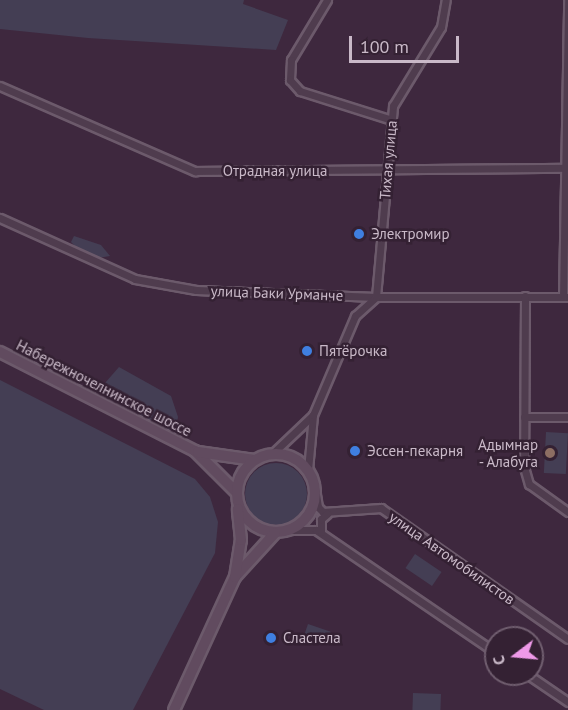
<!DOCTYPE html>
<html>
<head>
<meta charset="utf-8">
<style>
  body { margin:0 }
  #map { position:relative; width:568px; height:710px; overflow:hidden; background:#3e283e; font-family:"PT Sans",sans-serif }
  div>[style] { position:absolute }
  .green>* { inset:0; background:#443e54; transform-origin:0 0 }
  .round { border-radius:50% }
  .roads { filter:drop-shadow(2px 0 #6c5a6b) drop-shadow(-2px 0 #6c5a6b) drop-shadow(0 2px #6c5a6b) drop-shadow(0 -2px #6c5a6b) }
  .street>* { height:7px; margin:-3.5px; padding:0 3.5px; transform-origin:3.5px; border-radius:3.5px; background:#4f3c4e }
  .secondary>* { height:10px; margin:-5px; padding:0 5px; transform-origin:5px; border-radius:5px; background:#614b5f }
  .secondary>.ring { margin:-5px; padding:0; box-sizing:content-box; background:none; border:10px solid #614b5f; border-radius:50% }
  .dots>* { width:16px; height:16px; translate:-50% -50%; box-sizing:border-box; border:3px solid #342133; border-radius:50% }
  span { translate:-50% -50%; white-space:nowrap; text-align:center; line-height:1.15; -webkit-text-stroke:5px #342133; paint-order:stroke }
  .street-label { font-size:15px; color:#c9b9c8 }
  .poi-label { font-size:15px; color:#c9b9c8 }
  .left { translate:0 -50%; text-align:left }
  .right { translate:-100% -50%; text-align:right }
  .north { position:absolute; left:484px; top:626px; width:60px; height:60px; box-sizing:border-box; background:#342133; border:2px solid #705e6f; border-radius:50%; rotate:254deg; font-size:16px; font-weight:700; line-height:24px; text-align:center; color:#c9b9c8 }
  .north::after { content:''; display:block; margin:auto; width:21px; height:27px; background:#ee99e8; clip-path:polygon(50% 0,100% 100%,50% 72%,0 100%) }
  .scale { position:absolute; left:349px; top:36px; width:110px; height:27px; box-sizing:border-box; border:3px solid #c9b9c8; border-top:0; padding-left:8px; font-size:18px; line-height:21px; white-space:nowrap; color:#c9b9c8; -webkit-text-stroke:4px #342133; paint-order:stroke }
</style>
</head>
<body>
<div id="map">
  <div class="green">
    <i style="clip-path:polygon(0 0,244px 0,243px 4px,288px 20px,276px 50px,88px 38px,0 29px)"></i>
    <i style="clip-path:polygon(74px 236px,101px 245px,110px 256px,98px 258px,76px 247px,71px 242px)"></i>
    <i style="clip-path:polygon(119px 367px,171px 396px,178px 417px,176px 428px,169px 430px,104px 396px,105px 383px)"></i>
    <i style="clip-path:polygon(0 380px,195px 479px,210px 497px,218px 522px,215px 553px,133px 710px,44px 710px,0 689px)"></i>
    <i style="left:546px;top:432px;width:22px;height:41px;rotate:3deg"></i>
    <i class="round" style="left:245px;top:463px;width:62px;height:62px"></i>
    <i style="left:415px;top:554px;width:32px;height:17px;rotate:34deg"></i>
    <i style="left:308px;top:624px;width:24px;height:14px;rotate:19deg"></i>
    <i style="left:413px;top:693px;width:28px;height:17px;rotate:2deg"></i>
  </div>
  <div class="roads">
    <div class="street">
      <i style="left:327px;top:0;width:70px;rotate:121deg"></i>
      <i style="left:291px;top:60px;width:20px;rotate:93deg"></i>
      <i style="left:290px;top:80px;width:15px;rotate:48deg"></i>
      <i style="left:300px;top:91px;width:96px;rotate:17.5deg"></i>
      <i style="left:0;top:86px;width:213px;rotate:23.6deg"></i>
      <i style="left:195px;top:171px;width:373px;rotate:-0.5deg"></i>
      <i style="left:0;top:218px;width:148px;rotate:24.3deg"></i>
      <i style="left:135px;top:279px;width:62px;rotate:10.2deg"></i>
      <i style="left:196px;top:290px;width:180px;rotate:2.2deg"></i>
      <i style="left:376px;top:297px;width:192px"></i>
      <i style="left:525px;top:296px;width:171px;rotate:90.3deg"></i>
      <i style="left:524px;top:467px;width:18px;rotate:74deg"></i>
      <i style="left:529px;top:484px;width:48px;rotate:35.7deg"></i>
      <i style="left:563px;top:297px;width:297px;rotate:-89deg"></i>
      <i style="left:524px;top:417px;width:44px"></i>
      <i style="left:273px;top:453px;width:55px;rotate:-43.5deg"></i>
      <i style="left:308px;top:470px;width:55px;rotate:-84.8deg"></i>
      <i style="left:313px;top:415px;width:108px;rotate:-67deg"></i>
      <i style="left:355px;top:316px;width:28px;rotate:-42deg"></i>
      <i style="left:376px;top:297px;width:192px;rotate:-84.9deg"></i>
      <i style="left:393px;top:106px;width:92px;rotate:-58.7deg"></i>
      <i style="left:441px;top:27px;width:27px;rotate:-80deg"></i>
      <i style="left:315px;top:488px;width:19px;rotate:81deg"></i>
      <i style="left:318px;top:507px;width:7px;rotate:45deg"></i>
      <i style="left:323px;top:512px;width:58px;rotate:-3.9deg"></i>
      <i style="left:381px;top:508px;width:228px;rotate:35deg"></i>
      <i style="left:291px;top:530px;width:25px"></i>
      <i style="left:316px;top:530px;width:218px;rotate:34.3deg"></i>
      <i style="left:321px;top:532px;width:13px;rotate:-90deg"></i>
      <i style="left:321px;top:519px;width:8px;rotate:-40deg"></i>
      <i style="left:527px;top:674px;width:50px;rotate:34.3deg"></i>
    </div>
    <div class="secondary">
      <i style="left:0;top:352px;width:219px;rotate:26.9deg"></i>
      <i style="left:195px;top:451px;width:58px;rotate:45deg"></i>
      <i style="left:198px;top:452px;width:57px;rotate:8.1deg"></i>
      <i class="ring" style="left:237px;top:454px;width:68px;height:68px"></i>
      <i style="left:235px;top:577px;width:59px;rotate:-47.7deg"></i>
      <i style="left:174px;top:710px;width:146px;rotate:-65.4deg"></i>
      <i style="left:235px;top:577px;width:37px;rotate:-81deg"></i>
      <i style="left:241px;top:540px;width:31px;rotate:-96deg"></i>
    </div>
  </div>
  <div class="dots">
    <i style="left:359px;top:234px;background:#3f7fe0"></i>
    <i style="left:307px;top:351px;background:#3f7fe0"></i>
    <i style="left:355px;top:451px;background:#3f7fe0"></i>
    <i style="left:550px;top:453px;background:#8d6e63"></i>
    <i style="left:271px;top:638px;background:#3f7fe0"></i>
  </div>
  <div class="street-label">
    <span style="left:388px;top:160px;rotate:-85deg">Тихая улица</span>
    <span style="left:275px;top:171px">Отрадная улица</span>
    <span style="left:277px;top:293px;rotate:2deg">улица Баки Урманче</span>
    <span style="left:104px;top:388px;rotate:27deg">Набережночелнинское шоссе</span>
    <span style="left:452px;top:558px;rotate:35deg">улица Автомобилистов</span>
  </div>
  <div class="poi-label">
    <span class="left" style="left:371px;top:234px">Электромир</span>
    <span class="left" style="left:319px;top:351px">Пятёрочка</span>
    <span class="right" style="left:538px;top:453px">Адымнар<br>- Алабуга</span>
    <span class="left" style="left:367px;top:451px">Эссен-пекарня</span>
    <span class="left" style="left:283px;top:638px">Сластела</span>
  </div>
  <div class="north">С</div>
  <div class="scale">100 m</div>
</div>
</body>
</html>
